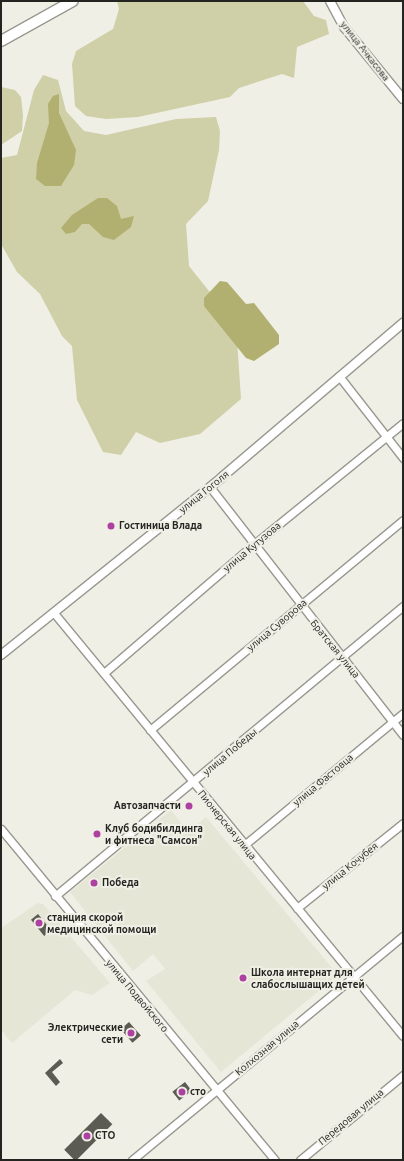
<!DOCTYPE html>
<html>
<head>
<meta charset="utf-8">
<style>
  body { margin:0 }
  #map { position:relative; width:404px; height:1161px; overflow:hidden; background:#efefe6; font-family:Ubuntu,sans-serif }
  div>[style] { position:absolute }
  .built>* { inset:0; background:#e5e6d5 }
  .green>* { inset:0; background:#cfcfa8 }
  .water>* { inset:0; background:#b1b070 }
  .building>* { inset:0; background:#5b5b53; transform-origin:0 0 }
  .roads { filter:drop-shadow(1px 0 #989890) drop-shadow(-1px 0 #989890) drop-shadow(0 1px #989890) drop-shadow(0 -1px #989890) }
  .minor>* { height:7px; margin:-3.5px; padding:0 3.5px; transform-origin:3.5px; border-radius:3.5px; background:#fff }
  .major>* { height:8px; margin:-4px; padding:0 4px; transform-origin:4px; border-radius:4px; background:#fff }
  .highway>* { height:10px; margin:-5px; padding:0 5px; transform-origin:5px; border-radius:5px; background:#fff }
  .dots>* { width:11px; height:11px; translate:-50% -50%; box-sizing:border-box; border:2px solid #efefe6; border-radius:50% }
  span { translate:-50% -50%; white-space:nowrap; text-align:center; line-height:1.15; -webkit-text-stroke:4px #efefe6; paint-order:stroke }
  .street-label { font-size:10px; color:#242421 }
  .poi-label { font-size:10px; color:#242421; font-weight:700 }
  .left { translate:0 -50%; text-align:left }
  .right { translate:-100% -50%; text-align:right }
  .frame { position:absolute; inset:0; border:2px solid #242421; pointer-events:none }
</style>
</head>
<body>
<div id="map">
  <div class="built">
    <i style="clip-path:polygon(171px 810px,188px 832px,206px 817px,338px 975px,221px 1072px,146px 981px,165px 969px,153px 954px,133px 971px,70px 892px)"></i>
    <i style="clip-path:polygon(38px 903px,43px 904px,110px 983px,92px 995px,75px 990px,12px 1043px,1px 1030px,1px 928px)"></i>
  </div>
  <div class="green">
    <i style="clip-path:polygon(117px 1px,303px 1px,314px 16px,326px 20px,329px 34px,297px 47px,294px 78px,282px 74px,239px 88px,230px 97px,138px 117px,106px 119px,86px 116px,75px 106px,72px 64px,76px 51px,113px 29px,119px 9px)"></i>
    <i style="clip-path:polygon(43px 75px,58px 80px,66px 111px,84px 131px,106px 135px,176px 119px,216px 117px,220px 131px,219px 150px,208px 201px,186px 224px,189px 266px,236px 325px,241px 399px,200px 434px,160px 443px,136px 432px,121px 455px,103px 452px,77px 400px,72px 346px,62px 336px,40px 294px,17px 272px,1px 244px,1px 158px,17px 155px,34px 90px)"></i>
    <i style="clip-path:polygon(1px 87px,15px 90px,21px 97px,23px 115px,22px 131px,1px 145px)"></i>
  </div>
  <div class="water">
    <i style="clip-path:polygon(59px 94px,59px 113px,76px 150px,74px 165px,61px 186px,45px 186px,36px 179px,37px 163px,49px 123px,48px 104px,53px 96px)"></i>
    <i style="clip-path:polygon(98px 198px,107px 198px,117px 206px,121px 219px,134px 216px,131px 227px,114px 240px,103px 237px,89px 224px,82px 224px,75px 232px,66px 234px,61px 228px,72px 215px)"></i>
    <i style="clip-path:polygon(220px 281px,227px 282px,246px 304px,254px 303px,279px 335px,279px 344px,254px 361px,246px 358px,204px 306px,204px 298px)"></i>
  </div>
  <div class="building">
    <i style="left:38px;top:914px;width:21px;height:9px;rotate:51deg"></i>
    <i style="left:129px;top:1022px;width:18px;height:11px;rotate:49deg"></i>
    <i style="clip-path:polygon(60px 1059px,63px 1063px,52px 1072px,60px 1082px,56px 1086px,45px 1073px)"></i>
    <i style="left:185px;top:1082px;width:11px;height:16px;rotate:52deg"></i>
    <i style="left:101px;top:1113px;width:16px;height:52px;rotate:45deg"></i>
  </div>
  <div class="roads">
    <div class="minor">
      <i style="left:339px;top:376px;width:104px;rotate:52deg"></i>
      <i style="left:210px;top:487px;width:314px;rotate:52.1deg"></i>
      <i style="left:54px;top:613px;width:548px;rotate:50.48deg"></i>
      <i style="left:104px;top:673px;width:196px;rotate:-40.7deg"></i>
      <i style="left:253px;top:545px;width:193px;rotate:-39.1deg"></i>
      <i style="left:150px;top:730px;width:329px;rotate:-39.7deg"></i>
      <i style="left:1px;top:829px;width:430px;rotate:50.4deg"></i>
      <i style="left:243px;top:846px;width:208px;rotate:-39.7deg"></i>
      <i style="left:55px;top:896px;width:453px;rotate:-39.8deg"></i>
      <i style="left:297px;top:908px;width:136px;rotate:-38.7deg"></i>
      <i style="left:132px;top:1160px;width:352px;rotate:-39.6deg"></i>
      <i style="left:300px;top:1160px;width:134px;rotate:-39.5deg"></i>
    </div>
    <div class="major">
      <i style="left:330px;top:1px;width:30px;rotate:62deg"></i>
      <i style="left:344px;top:27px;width:93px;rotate:50.7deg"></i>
      <i style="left:1px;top:655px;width:284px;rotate:-38.8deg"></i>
      <i style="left:222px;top:477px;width:238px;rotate:-40.4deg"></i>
    </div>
    <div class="highway">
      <i style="left:1px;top:41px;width:82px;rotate:-29.1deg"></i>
    </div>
  </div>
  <div class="dots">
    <i style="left:111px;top:526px;background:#ad40a0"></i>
    <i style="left:189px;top:806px;background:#ad40a0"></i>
    <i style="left:97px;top:834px;background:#ad40a0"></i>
    <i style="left:94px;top:883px;background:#ad40a0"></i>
    <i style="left:39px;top:923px;background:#ad40a0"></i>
    <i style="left:243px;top:978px;background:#ad40a0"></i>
    <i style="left:131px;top:1033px;background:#ad40a0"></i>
    <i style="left:182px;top:1092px;background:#ad40a0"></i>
    <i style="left:87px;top:1136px;background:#ad40a0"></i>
  </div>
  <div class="street-label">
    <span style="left:365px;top:51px;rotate:52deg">улица Ачкасова</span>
    <span style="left:204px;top:492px;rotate:-39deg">улица Гоголя</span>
    <span style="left:252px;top:547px;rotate:-40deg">улица Кутузова</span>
    <span style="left:277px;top:625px;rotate:-40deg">улица Суворова</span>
    <span style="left:335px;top:649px;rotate:51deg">Братская улица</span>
    <span style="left:230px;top:752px;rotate:-40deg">улица Победы</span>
    <span style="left:323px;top:780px;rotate:-40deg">улица Фастовца</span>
    <span style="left:227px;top:825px;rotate:51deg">Пионерская улица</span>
    <span style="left:350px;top:866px;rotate:-39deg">улица Кочубея</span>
    <span style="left:137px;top:996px;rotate:50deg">улица Подвойского</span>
    <span style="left:267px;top:1048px;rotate:-40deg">Колхозная улица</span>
    <span style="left:351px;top:1117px;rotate:-40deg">Передовая улица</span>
  </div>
  <div class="poi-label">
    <span class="left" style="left:119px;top:526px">Гостиница Влада</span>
    <span class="right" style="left:181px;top:806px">Автозапчасти</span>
    <span class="left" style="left:105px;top:834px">Клуб бодибилдинга<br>и фитнеса "Самсон"</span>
    <span class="left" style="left:102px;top:883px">Победа</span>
    <span class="left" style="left:47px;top:923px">станция скорой<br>медицинской помощи</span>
    <span class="left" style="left:251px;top:978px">Школа интернат для<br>слабослышащих детей</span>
    <span class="right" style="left:123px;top:1033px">Электрические<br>сети</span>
    <span class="left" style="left:190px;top:1092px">сто</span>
    <span class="left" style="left:95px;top:1136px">СТО</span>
  </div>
  <div class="frame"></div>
</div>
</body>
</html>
